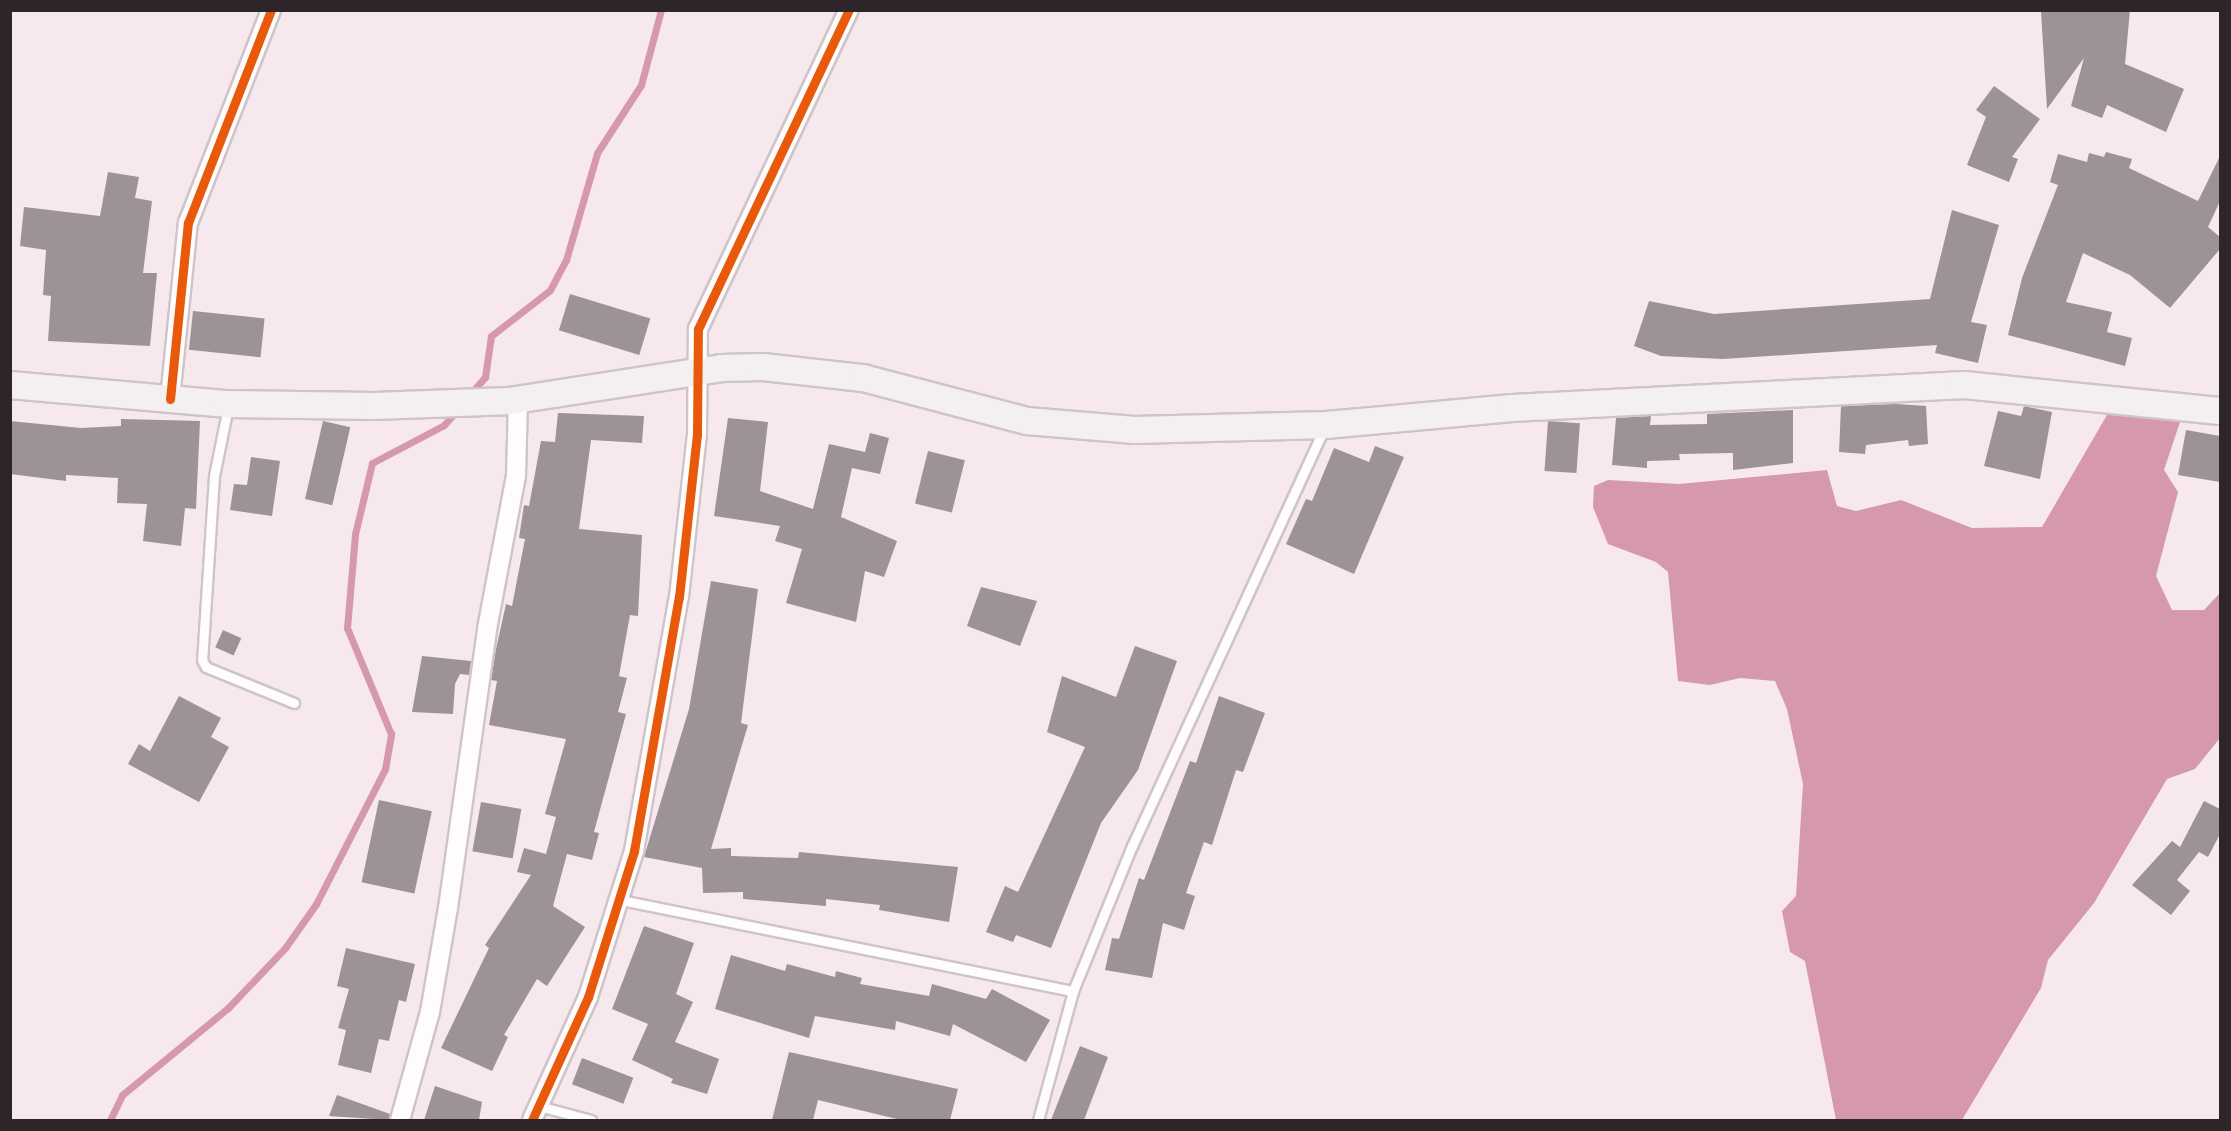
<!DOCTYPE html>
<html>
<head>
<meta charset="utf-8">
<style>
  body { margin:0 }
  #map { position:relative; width:2231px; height:1131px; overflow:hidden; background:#f7e8ed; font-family:"Asap Condensed",sans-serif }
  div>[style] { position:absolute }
  .water>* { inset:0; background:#d598ae }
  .stream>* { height:7px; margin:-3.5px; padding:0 3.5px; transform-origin:3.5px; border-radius:3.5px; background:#d598ae }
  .building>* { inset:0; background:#9d9296; transform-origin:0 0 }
  .roads { filter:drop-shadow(2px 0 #cfc4c8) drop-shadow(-2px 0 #cfc4c8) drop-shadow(0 2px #cfc4c8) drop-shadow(0 -2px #cfc4c8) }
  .service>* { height:9px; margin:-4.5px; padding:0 4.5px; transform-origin:4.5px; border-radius:4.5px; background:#fefcfc }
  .minor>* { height:18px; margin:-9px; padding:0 9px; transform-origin:9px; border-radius:9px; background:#fefcfc }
  .secondary>* { height:26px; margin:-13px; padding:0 13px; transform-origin:13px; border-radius:13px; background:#f4eff1 }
  .cycleway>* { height:9px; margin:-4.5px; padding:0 4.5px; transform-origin:4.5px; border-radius:4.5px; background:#e8590c }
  span { translate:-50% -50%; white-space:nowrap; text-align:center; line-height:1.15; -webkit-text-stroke:6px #fde2eb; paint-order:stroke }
  .frame { position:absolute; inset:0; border:12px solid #2e2528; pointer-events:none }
</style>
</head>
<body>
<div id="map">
  <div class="water">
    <i style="clip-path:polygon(2111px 408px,2182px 416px,2164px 470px,2178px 492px,2156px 576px,2172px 610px,2204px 610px,2220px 593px,2220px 738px,2195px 769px,2167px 779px,2094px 903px,2048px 960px,2041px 988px,1962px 1120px,1836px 1120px,1805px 961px,1790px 952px,1782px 911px,1796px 896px,1803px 784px,1787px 709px,1775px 681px,1740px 678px,1710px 685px,1678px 681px,1668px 572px,1656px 562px,1608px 544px,1593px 507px,1594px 486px,1608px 480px,1679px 484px,1827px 470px,1837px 506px,1856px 511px,1901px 500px,1972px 528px,2042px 527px)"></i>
  </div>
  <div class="stream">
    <i style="left:469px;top:395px;width:24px;rotate:-48deg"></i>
    <i style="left:485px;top:377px;width:41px;rotate:-81.7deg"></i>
    <i style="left:491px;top:336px;width:75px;rotate:-37.9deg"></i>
    <i style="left:550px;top:290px;width:34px;rotate:-62deg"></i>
    <i style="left:566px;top:260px;width:111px;rotate:-73.8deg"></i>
    <i style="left:597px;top:153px;width:81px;rotate:-57.1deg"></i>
    <i style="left:641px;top:85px;width:78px;rotate:-75.1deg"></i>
    <i style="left:110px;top:1120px;width:28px;rotate:-64deg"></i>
    <i style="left:122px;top:1095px;width:137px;rotate:-39.4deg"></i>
    <i style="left:228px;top:1008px;width:83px;rotate:-46.5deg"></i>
    <i style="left:285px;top:948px;width:54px;rotate:-54.8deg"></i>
    <i style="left:316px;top:904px;width:152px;rotate:-62.9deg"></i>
    <i style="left:385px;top:769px;width:36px;rotate:-80deg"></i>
    <i style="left:391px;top:734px;width:115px;rotate:-112.5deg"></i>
    <i style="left:347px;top:628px;width:94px;rotate:-85.1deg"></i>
    <i style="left:355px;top:534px;width:73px;rotate:-76.5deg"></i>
    <i style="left:372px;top:463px;width:81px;rotate:-27.8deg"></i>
    <i style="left:444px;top:425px;width:18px;rotate:-49deg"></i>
  </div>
  <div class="building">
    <i style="clip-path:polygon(2130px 10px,2125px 64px,2184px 89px,2166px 132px,2107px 105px,2102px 118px,2071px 106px,2084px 58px,2047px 109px,2041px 12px)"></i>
    <i style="clip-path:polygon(1994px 86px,2040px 119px,2012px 157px,2018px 159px,2009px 182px,1967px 165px,1986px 117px,1976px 110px)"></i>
    <i style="clip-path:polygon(2106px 152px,2132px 159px,2129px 168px,2198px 201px,2220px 156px,2220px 201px,2208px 227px,2220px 237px,2220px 249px,2170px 308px,2130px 275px,2083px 253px,2066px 302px,2112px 312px,2107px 332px,2132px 338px,2125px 366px,2008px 335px,2022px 278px,2058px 185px,2050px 182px,2058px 154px,2087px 162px,2089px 153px,2104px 157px)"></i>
    <i style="clip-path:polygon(108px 172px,139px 177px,135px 198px,152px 201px,143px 273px,157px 273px,150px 346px,48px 341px,51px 296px,43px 295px,46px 250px,20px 246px,24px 207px,100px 216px)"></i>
    <i style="clip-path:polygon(1952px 210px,1999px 225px,1971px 322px,1987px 325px,1978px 363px,1935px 353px,1937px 345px,1723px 359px,1661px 356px,1634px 346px,1649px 301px,1714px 314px,1930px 299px)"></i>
    <i style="left:570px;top:294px;width:84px;height:38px;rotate:17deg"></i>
    <i style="left:193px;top:311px;width:72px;height:39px;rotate:6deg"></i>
    <i style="clip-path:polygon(1896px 404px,1926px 406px,1928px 444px,1909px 446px,1908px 440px,1866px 445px,1865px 454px,1839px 452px,1841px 406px)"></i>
    <i style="clip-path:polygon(2024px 406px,2052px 412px,2040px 479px,1984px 466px,1998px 411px,2021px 416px)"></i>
    <i style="clip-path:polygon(1793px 410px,1793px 463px,1733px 470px,1733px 453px,1679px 454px,1680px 460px,1647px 461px,1647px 468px,1612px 465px,1616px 418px,1651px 416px,1650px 425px,1707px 424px,1707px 414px)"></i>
    <i style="clip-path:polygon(558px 413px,644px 416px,642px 443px,591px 440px,579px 529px,642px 535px,638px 616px,630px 615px,619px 676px,627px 678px,618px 712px,626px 714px,594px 832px,599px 833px,592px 860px,567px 854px,553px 906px,585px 927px,547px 986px,537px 979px,504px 1035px,508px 1037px,492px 1071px,441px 1048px,489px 948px,485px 945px,531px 875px,517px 872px,524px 848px,546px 854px,556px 817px,545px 814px,566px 739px,489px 725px,497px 681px,491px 680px,496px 649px,506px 604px,512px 606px,525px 539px,519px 538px,524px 505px,529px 506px,541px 441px,555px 442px)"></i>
    <i style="clip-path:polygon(728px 418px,768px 422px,760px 491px,813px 509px,829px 444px,865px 452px,870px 433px,889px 438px,880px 474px,852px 468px,841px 517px,897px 541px,884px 577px,865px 571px,856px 622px,786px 603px,802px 549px,775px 541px,780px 526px,714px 516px)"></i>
    <i style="clip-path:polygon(121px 419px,200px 421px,196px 509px,185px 508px,181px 546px,143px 541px,147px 504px,117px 503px,118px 478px,66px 475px,66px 481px,10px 474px,10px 421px,81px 428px,121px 426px)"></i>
    <i style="left:323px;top:421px;width:28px;height:80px;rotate:13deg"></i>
    <i style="left:1548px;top:421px;width:32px;height:50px;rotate:4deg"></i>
    <i style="clip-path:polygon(2186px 430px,2220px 436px,2220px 482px,2178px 475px)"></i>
    <i style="clip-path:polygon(1375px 446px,1404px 457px,1354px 574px,1286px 544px,1306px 499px,1312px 501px,1334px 448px,1369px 462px)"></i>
    <i style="left:928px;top:451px;width:38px;height:54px;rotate:14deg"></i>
    <i style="clip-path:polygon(251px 457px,280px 461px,272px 516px,230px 510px,234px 484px,247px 485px)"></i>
    <i style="clip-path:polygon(711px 581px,758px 589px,741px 723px,748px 725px,711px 849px,731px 848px,731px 856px,798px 858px,799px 852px,958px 867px,949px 922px,879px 910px,880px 905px,826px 899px,826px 906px,743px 899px,743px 892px,703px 893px,702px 868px,644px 857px,689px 709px)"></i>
    <i style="clip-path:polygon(981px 587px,1037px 601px,1020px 646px,967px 626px)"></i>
    <i style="left:223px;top:630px;width:20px;height:19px;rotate:24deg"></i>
    <i style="clip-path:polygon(1135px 646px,1177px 661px,1138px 770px,1101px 823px,1051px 948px,1016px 935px,1013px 942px,986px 932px,1005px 886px,1018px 892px,1085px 747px,1047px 732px,1062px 676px,1116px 697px)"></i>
    <i style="clip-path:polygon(422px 656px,471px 661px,469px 675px,460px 674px,455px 684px,453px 714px,412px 712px)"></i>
    <i style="clip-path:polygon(179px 696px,221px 718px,211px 737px,229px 747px,199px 802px,128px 764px,139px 744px,150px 751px)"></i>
    <i style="clip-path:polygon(1219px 696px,1265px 713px,1243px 772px,1236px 770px,1212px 845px,1204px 842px,1186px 893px,1195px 896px,1184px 930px,1163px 923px,1152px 978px,1105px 970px,1112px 938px,1119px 939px,1139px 878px,1144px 880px,1190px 761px,1196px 763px)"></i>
    <i style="left:379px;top:800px;width:54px;height:84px;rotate:12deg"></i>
    <i style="clip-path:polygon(2204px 801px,2220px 809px,2220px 834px,2208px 857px,2199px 852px,2177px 880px,2190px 891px,2171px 915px,2132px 885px,2172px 841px,2180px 847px)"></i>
    <i style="left:481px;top:802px;width:41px;height:50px;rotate:10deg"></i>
    <i style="clip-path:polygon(644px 926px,694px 943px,676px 994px,693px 1002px,675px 1042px,719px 1059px,707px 1094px,671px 1083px,673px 1079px,632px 1060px,648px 1024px,612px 1009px)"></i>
    <i style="clip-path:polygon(346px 948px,415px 964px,406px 1002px,399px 1000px,389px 1041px,379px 1039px,371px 1073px,338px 1065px,346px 1030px,338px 1028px,349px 989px,337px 986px)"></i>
    <i style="clip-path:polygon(731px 955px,785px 971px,787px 964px,835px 977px,836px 971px,862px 978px,860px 984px,929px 996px,932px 984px,986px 999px,992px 989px,1050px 1020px,1026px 1062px,953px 1024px,950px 1036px,896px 1021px,895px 1030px,815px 1016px,809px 1038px,715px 1009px)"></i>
    <i style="clip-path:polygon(1080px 1046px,1108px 1057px,1084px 1120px,1051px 1120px)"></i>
    <i style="clip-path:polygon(789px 1052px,958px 1089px,950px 1120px,901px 1120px,818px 1100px,813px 1120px,772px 1120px)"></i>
    <i style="left:582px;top:1058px;width:55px;height:28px;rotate:21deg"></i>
    <i style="clip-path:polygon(435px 1086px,482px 1102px,479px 1120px,424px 1120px)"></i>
    <i style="clip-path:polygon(337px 1095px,390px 1114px,389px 1120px,329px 1116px)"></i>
  </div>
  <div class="roads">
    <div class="service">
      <i style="left:228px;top:407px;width:70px;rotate:101.5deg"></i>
      <i style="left:214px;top:476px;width:184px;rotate:93.7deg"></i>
      <i style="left:202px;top:660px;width:8px;rotate:60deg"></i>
      <i style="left:206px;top:667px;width:95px;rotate:22.2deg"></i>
      <i style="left:621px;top:900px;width:461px;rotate:11.4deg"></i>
      <i style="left:539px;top:1106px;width:54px;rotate:15.1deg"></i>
      <i style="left:1038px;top:1120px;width:134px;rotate:-74.8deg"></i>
      <i style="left:1073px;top:991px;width:157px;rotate:-67.9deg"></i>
      <i style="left:1132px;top:846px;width:461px;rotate:-65.3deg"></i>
    </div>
    <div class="minor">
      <i style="left:170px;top:399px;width:177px;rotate:-84.2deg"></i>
      <i style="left:188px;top:223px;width:229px;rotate:-68.7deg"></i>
      <i style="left:400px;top:1120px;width:112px;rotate:-74.5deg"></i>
      <i style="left:430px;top:1012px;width:106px;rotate:-80.2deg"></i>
      <i style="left:448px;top:908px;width:282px;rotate:-82deg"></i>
      <i style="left:487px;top:629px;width:156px;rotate:-79.3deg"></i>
      <i style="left:516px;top:476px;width:76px;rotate:-88.5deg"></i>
      <i style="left:532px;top:1120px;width:135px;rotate:-65.5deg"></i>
      <i style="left:588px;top:997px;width:153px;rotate:-72.5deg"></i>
      <i style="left:634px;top:851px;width:258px;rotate:-80deg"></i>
      <i style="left:679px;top:597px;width:163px;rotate:-83.7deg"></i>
      <i style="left:697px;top:435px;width:106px;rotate:-89.5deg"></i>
      <i style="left:698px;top:329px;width:353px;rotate:-64.7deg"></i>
    </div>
    <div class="secondary">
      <i style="left:10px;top:385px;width:219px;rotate:5deg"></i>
      <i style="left:228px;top:404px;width:146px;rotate:0.8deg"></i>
      <i style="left:374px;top:406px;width:135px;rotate:-2.1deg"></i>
      <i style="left:509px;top:401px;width:215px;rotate:-8.8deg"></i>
      <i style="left:721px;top:368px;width:42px;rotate:-1.4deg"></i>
      <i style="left:763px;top:367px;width:101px;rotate:6.3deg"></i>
      <i style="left:863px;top:378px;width:170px;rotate:14.7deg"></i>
      <i style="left:1027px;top:421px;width:108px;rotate:4.8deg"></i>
      <i style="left:1135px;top:430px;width:191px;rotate:-1.5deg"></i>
      <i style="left:1326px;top:425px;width:187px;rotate:-5.2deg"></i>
      <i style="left:1512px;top:408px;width:453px;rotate:-2.9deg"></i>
      <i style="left:1964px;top:385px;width:257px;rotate:5.8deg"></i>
    </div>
  </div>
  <div class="cycleway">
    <i style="left:170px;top:399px;width:177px;rotate:-84.2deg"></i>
    <i style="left:188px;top:223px;width:229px;rotate:-68.7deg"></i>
    <i style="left:532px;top:1120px;width:135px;rotate:-65.5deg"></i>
    <i style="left:588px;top:997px;width:153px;rotate:-72.5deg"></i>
    <i style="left:634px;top:851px;width:258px;rotate:-80deg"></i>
    <i style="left:679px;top:597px;width:163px;rotate:-83.7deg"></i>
    <i style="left:697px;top:435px;width:106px;rotate:-89.5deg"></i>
    <i style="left:698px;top:329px;width:353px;rotate:-64.7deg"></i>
  </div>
  <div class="frame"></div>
</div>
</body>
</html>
